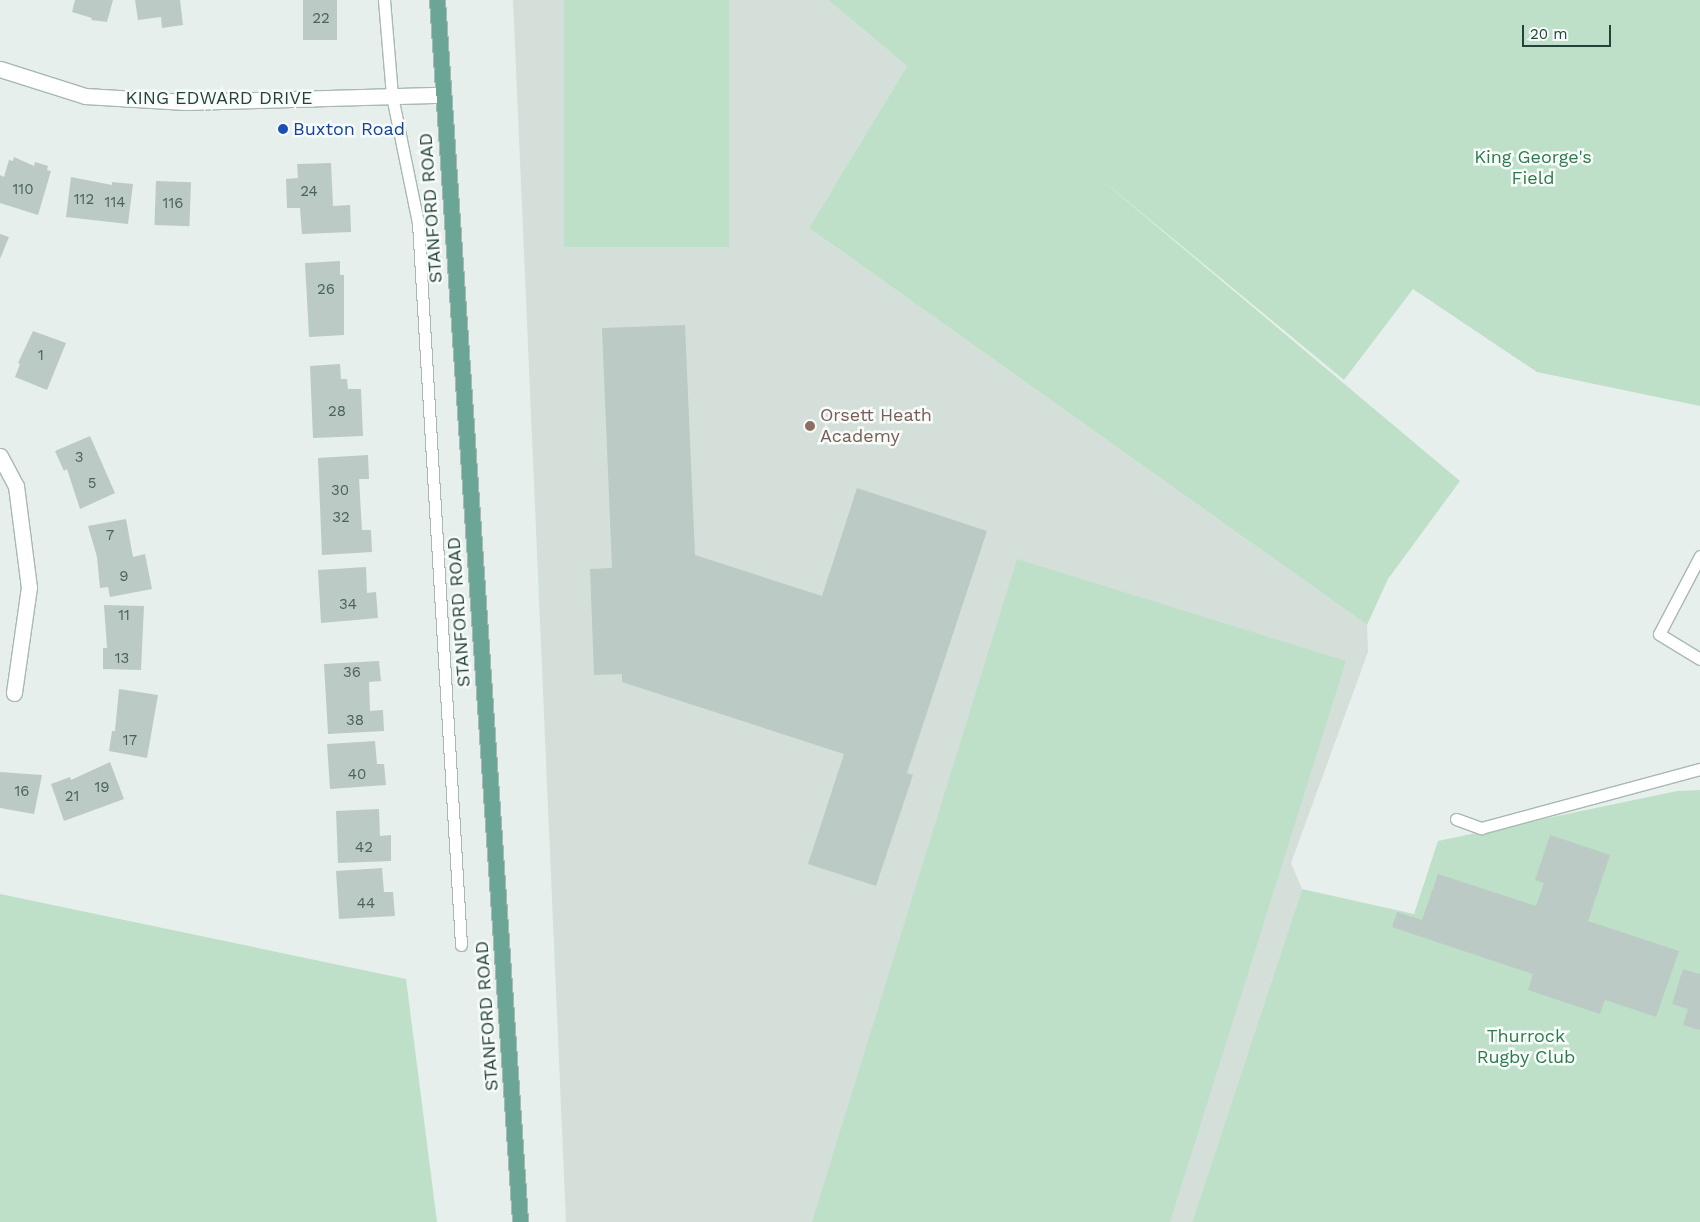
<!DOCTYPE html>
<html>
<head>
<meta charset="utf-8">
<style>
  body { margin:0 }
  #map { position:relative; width:1700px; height:1222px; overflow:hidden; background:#e6efeb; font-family:"Work Sans",sans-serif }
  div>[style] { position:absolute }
  .built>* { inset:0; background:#d4dfda }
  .green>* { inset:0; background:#bfe0c8; transform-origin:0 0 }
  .building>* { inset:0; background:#bbcac4; transform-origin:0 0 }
  .roads { filter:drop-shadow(1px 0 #a8b8b2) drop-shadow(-1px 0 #a8b8b2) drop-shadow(0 1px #a8b8b2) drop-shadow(0 -1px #a8b8b2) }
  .service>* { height:11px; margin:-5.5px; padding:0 5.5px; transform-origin:5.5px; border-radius:5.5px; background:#fff }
  .minor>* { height:15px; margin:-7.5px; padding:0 7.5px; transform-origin:7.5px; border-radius:7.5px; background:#fff }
  .primary>* { height:15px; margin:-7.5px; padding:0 7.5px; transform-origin:7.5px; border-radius:7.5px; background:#6aa596 }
  .dots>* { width:14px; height:14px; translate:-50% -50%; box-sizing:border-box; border:2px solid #f7fbf9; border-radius:50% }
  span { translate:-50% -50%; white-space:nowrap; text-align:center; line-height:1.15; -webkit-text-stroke:5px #f7fbf9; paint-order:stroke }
  .number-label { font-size:15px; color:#4a645c }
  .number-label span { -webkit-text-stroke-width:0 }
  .street-label { font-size:18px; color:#24423a }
  .transit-label { font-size:18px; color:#164399 }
  .left { translate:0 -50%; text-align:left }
  .park-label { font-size:18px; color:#2d7a4b }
  .education-label { font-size:18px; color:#785e54 }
  .scale { position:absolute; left:1522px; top:25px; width:89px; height:22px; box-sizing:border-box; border:2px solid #24423a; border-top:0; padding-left:6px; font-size:15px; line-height:18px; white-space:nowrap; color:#24423a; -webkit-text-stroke:4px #f7fbf9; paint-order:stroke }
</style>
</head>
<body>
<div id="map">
  <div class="built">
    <i style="clip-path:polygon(513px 0,828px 0,907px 66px,809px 228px,1367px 625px,1368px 652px,1291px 863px,1302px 889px,1192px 1222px,566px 1222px)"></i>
  </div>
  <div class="green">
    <i style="left:564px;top:0;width:165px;height:247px"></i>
    <i style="clip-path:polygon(828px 0,1700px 0,1700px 406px,1537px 372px,1413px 289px,1344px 380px,1091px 171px,1460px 481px,1388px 579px,1367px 625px,809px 228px,907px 66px)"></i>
    <i style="clip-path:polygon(1017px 559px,1346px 661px,1170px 1222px,812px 1222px)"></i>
    <i style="clip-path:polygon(1700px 790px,1700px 1222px,1192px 1222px,1302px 889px,1414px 914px,1438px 841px,1677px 791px)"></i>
    <i style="clip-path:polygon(0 894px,406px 979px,437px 1222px,0 1222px)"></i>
  </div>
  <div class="building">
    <i style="clip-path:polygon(75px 0,113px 0,107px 22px,91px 20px,92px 18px,72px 12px)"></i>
    <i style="clip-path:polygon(135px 0,180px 0,183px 25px,162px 28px,161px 17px,138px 20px)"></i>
    <i style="left:303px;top:0;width:34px;height:40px"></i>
    <i style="clip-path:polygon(14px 157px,34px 166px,35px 162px,48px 166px,47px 170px,51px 171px,38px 215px,0 203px,0 175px,4px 177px,9px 160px,13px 161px)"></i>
    <i style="clip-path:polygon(331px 163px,333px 206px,350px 205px,351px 232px,302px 234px,300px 208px,287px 208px,286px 179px,298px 178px,297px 164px)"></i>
    <i style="clip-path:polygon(71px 177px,112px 185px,112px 182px,133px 184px,128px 224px,66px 217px)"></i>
    <i style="left:156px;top:181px;width:35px;height:44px;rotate:2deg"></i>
    <i style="clip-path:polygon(0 234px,9px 237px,0 259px)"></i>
    <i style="clip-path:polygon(340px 261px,340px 275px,344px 275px,344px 335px,309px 337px,305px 263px)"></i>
    <i style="clip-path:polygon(685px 325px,695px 555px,822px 596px,857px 488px,987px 531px,907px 773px,913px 775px,876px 886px,808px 864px,844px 754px,622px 682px,622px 674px,594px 675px,590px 569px,612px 568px,602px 328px)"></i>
    <i style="clip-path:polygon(33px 331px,66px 343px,47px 390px,15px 377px,20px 364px,18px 363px)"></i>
    <i style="clip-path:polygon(340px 364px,341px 379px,347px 379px,348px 389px,361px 389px,363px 436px,313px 438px,310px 366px)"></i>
    <i style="clip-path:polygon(90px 436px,115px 493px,80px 509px,67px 469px,64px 471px,55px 451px)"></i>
    <i style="clip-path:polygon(368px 455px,369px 479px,359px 479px,362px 530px,371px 530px,372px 552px,322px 555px,318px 458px)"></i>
    <i style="clip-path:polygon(126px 519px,133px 557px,145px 554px,152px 589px,110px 597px,108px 587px,100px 588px,97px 557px,88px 526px)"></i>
    <i style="clip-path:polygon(366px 567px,367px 593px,376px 592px,378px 618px,321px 623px,318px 570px)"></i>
    <i style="clip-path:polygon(104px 605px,144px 606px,141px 670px,103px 669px,103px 648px,107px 648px)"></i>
    <i style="clip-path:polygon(379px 661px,381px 681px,369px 682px,370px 711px,383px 710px,384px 731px,328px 734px,324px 664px)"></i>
    <i style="clip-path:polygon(119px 689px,158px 695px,147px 758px,109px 751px,112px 731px,115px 731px)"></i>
    <i style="clip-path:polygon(375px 741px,377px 764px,384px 764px,386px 785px,330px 789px,327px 744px)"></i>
    <i style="clip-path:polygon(110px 762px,124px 799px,64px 821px,51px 784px,70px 777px,71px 780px)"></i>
    <i style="clip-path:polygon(0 772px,42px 775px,34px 814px,0 808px)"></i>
    <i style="clip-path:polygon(379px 809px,380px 836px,391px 835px,391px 861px,338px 863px,336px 811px)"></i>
    <i style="clip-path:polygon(1550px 835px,1610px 855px,1588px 921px,1679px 951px,1656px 1017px,1605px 1000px,1600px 1014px,1528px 990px,1533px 974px,1392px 927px,1397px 912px,1422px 920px,1438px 874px,1536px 906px,1544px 883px,1535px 880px)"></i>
    <i style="clip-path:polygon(382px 868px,384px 892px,393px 892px,395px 916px,339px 919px,336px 871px)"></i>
    <i style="clip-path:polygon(1683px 969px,1700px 974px,1700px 1030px,1683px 1025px,1688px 1009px,1672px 1004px)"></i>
  </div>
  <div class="roads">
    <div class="service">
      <i style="left:384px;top:0;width:96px;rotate:85.2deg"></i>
      <i style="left:392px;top:96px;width:130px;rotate:78.4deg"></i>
      <i style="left:418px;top:223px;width:723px;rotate:86.59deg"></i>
      <i style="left:1700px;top:556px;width:88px;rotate:117.7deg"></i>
      <i style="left:1659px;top:634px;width:48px;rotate:31.4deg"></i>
      <i style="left:1456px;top:819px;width:27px;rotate:20deg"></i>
      <i style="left:1481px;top:828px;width:227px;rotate:-15.1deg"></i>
    </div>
    <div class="minor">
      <i style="left:0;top:69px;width:89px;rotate:17.6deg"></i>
      <i style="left:85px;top:96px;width:101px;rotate:3.4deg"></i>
      <i style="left:186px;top:102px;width:256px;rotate:-1.6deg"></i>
      <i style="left:0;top:456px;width:34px;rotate:62deg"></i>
      <i style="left:16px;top:486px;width:102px;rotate:82.7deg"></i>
      <i style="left:29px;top:587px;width:107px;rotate:98.1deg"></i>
    </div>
    <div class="primary">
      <i style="left:437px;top:0;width:1225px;rotate:86.11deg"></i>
    </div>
  </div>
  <div class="dots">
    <i style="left:283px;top:129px;background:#1a4fb4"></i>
    <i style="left:810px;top:426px;background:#8d6e63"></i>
  </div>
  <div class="number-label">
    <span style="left:321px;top:19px">22</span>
    <span style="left:23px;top:190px">110</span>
    <span style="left:309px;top:192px">24</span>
    <span style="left:84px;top:200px">112</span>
    <span style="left:115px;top:203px">114</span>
    <span style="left:173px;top:204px">116</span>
    <span style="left:326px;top:290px">26</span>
    <span style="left:41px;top:356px">1</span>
    <span style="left:337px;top:412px">28</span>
    <span style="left:79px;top:458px">3</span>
    <span style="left:92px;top:484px">5</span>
    <span style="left:340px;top:491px">30</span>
    <span style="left:341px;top:518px">32</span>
    <span style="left:110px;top:536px">7</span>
    <span style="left:124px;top:577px">9</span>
    <span style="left:348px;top:605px">34</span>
    <span style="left:124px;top:616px">11</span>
    <span style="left:122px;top:659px">13</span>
    <span style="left:352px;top:673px">36</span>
    <span style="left:355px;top:721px">38</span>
    <span style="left:130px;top:741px">17</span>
    <span style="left:357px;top:775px">40</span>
    <span style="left:102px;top:788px">19</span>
    <span style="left:22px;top:792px">16</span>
    <span style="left:72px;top:797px">21</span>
    <span style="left:364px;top:848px">42</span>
    <span style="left:366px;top:904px">44</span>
  </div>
  <div class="street-label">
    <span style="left:219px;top:98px">KING EDWARD DRIVE</span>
    <span style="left:431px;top:208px;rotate:-94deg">STANFORD ROAD</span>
    <span style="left:459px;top:612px;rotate:-94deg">STANFORD ROAD</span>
    <span style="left:487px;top:1016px;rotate:-94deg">STANFORD ROAD</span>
  </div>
  <div class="transit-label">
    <span class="left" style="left:293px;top:129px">Buxton Road</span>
  </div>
  <div class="park-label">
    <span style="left:1533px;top:168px">King George's<br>Field</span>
    <span style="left:1526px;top:1047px">Thurrock<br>Rugby Club</span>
  </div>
  <div class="education-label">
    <span class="left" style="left:820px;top:426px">Orsett Heath<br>Academy</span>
  </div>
  <div class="scale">20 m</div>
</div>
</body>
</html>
